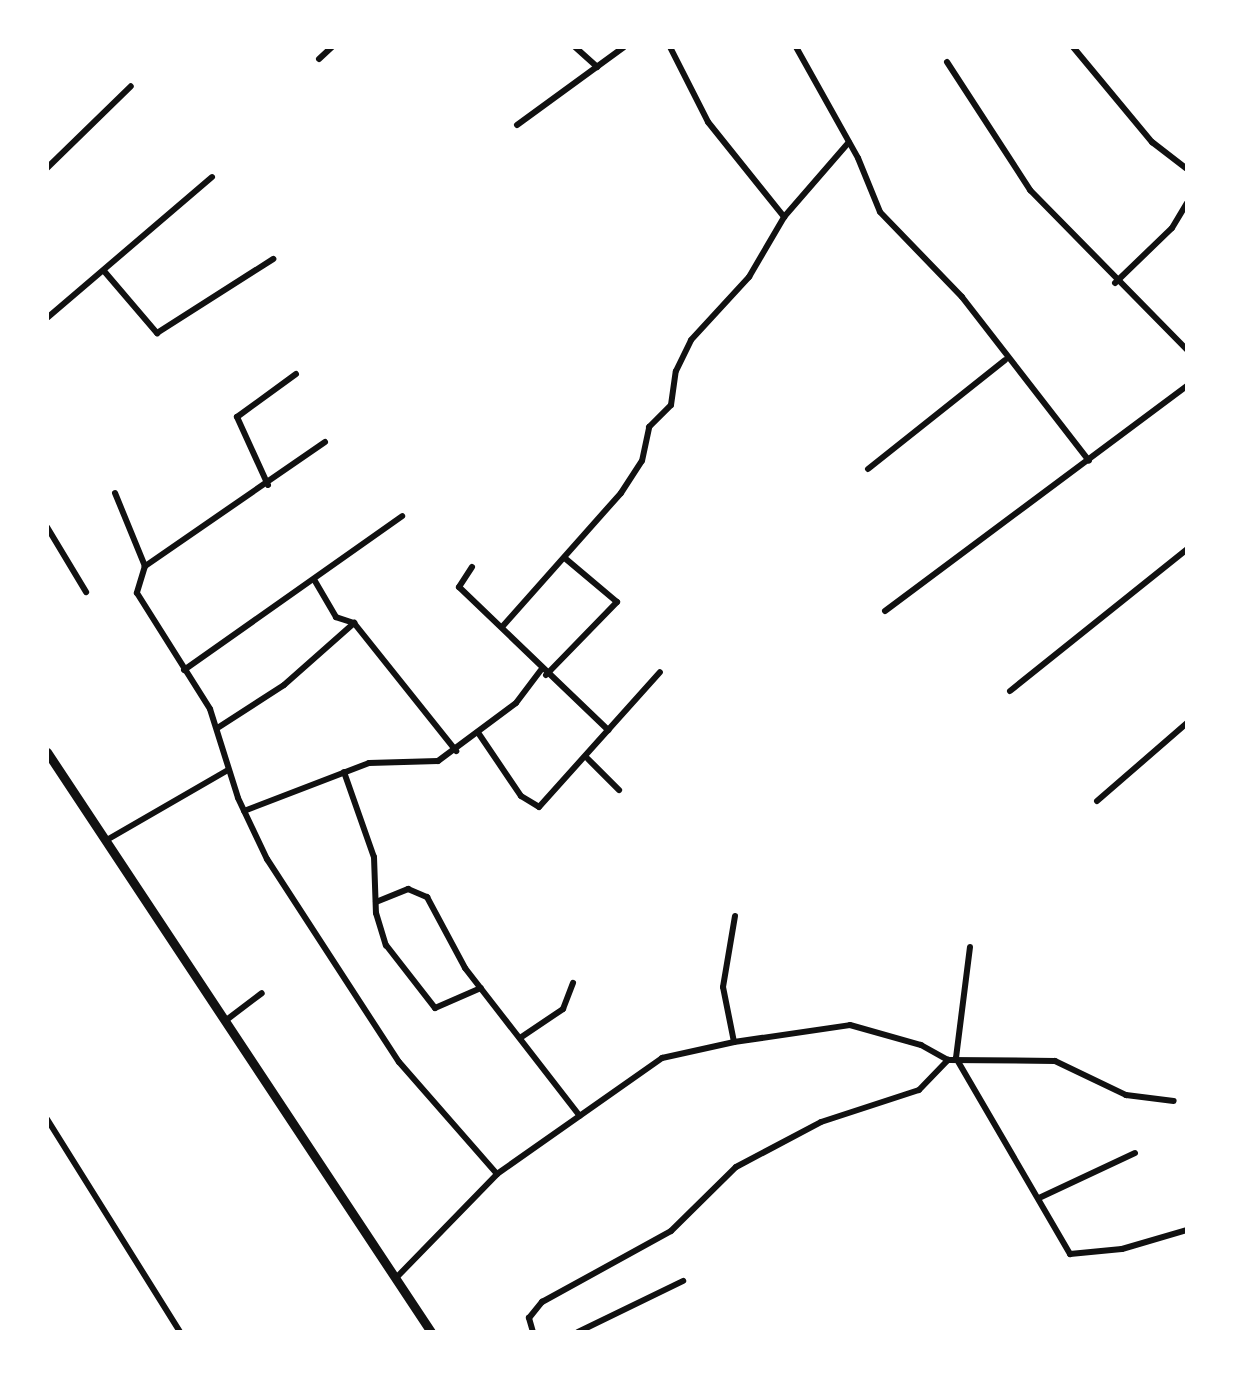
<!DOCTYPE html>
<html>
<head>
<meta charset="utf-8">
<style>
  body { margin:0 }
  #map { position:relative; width:1234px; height:1379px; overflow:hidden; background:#fff; font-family:"Roboto Condensed",sans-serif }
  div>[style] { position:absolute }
  .minor>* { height:6px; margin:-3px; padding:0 3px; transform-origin:3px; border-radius:3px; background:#111 }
  .secondary>* { height:9px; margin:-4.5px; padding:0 4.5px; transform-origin:4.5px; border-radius:4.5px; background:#111 }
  span { translate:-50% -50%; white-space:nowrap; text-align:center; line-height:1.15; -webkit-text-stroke:7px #fff; paint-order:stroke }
  .frame { position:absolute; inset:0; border:49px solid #fff; pointer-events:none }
</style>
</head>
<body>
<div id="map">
  <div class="minor">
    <i style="left:575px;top:47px;width:30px;rotate:42deg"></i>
    <i style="left:670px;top:47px;width:84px;rotate:63.1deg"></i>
    <i style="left:708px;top:122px;width:122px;rotate:51.3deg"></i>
    <i style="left:796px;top:47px;width:127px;rotate:60.8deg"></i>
    <i style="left:858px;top:158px;width:58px;rotate:67.8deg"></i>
    <i style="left:880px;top:212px;width:118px;rotate:46deg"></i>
    <i style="left:962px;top:297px;width:207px;rotate:52.2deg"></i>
    <i style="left:1073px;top:47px;width:124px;rotate:50.3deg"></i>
    <i style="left:1152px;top:142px;width:44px;rotate:37.6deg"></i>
    <i style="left:319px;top:59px;width:18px;rotate:-43deg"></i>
    <i style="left:947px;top:62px;width:153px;rotate:57deg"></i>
    <i style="left:1030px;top:190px;width:224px;rotate:45.5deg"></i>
    <i style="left:517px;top:125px;width:132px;rotate:-36.1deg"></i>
    <i style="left:47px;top:168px;width:117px;rotate:-44.3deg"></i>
    <i style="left:104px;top:271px;width:82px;rotate:49.5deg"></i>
    <i style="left:157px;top:333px;width:138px;rotate:-32.5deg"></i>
    <i style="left:1115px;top:283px;width:79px;rotate:-44deg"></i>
    <i style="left:1172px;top:228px;width:29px;rotate:-59deg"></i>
    <i style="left:47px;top:318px;width:217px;rotate:-40.5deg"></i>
    <i style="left:325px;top:442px;width:219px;rotate:145.4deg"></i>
    <i style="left:145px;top:566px;width:28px;rotate:107deg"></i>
    <i style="left:137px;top:593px;width:137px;rotate:57.8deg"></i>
    <i style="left:210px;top:709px;width:93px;rotate:72.5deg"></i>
    <i style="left:238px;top:798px;width:68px;rotate:64.6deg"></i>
    <i style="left:267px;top:859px;width:242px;rotate:57deg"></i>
    <i style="left:399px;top:1062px;width:149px;rotate:48.8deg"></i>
    <i style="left:868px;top:469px;width:175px;rotate:-38.5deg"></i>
    <i style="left:268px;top:485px;width:75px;rotate:-114.5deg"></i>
    <i style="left:237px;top:417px;width:73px;rotate:-36.1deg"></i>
    <i style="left:115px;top:493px;width:79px;rotate:67.7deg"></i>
    <i style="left:47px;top:527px;width:76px;rotate:59deg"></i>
    <i style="left:472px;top:567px;width:24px;rotate:123deg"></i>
    <i style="left:459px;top:587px;width:207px;rotate:43.8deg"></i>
    <i style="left:885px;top:611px;width:377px;rotate:-36.7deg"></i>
    <i style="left:354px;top:623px;width:164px;rotate:51.4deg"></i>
    <i style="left:502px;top:627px;width:179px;rotate:-48.4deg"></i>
    <i style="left:621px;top:493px;width:38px;rotate:-57deg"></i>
    <i style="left:642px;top:461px;width:35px;rotate:-78deg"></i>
    <i style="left:649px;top:427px;width:31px;rotate:-45deg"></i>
    <i style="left:671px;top:405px;width:34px;rotate:-82deg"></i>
    <i style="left:676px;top:371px;width:34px;rotate:-64deg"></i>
    <i style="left:691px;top:340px;width:86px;rotate:-47.4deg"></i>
    <i style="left:749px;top:277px;width:69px;rotate:-59.7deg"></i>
    <i style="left:784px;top:217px;width:99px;rotate:-49.1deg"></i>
    <i style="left:184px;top:670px;width:267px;rotate:-35.2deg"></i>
    <i style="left:546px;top:675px;width:102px;rotate:-45.8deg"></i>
    <i style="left:617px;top:602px;width:67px;rotate:-139.9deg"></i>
    <i style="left:1010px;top:691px;width:227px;rotate:-38.7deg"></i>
    <i style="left:219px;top:727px;width:77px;rotate:-32.9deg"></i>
    <i style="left:284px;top:685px;width:94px;rotate:-41.5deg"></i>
    <i style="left:354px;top:623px;width:19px;rotate:-162deg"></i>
    <i style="left:336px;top:617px;width:42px;rotate:-120.3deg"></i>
    <i style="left:479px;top:734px;width:75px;rotate:55.9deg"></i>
    <i style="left:521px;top:796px;width:21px;rotate:31deg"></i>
    <i style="left:539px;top:807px;width:181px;rotate:-48.1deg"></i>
    <i style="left:588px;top:759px;width:44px;rotate:45deg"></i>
    <i style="left:344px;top:772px;width:90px;rotate:70.6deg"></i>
    <i style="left:374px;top:857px;width:56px;rotate:88deg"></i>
    <i style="left:376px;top:913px;width:34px;rotate:73deg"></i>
    <i style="left:386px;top:945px;width:80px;rotate:52.1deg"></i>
    <i style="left:435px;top:1008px;width:50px;rotate:-23.5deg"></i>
    <i style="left:1097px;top:801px;width:119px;rotate:-40.9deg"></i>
    <i style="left:244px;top:811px;width:134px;rotate:-21deg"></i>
    <i style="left:369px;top:763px;width:69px;rotate:-1.7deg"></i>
    <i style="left:438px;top:761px;width:97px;rotate:-36.6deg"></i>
    <i style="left:516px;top:703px;width:41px;rotate:-52.9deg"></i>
    <i style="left:105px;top:841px;width:142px;rotate:-30deg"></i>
    <i style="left:376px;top:902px;width:35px;rotate:-22deg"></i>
    <i style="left:408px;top:889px;width:21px;rotate:23deg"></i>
    <i style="left:427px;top:897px;width:81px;rotate:61.8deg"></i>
    <i style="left:465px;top:968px;width:187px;rotate:52.2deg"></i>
    <i style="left:970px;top:947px;width:112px;rotate:97.2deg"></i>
    <i style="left:956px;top:1058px;width:227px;rotate:59.8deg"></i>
    <i style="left:1070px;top:1254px;width:52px;rotate:-5.5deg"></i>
    <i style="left:1122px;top:1249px;width:68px;rotate:-16.3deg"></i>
    <i style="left:225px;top:1021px;width:46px;rotate:-37.1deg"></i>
    <i style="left:520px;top:1038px;width:52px;rotate:-34deg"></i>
    <i style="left:563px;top:1009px;width:28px;rotate:-69deg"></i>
    <i style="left:734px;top:1042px;width:117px;rotate:-8.3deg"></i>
    <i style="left:850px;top:1025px;width:74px;rotate:15.7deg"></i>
    <i style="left:921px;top:1045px;width:31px;rotate:29deg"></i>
    <i style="left:47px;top:1119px;width:251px;rotate:58deg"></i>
    <i style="left:1039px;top:1198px;width:106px;rotate:-25.1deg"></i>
    <i style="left:396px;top:1278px;width:145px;rotate:-45.8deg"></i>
    <i style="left:497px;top:1174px;width:202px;rotate:-35.1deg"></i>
    <i style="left:662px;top:1058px;width:74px;rotate:-12.5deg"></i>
    <i style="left:734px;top:1042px;width:56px;rotate:-101.3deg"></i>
    <i style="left:723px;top:987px;width:72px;rotate:-80.4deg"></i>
    <i style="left:533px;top:1332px;width:15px;rotate:-106deg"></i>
    <i style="left:529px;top:1318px;width:21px;rotate:-51deg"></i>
    <i style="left:542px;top:1302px;width:147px;rotate:-28.8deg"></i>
    <i style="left:671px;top:1231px;width:91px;rotate:-44.6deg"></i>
    <i style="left:736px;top:1167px;width:96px;rotate:-27.9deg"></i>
    <i style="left:821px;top:1122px;width:103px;rotate:-18.1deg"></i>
    <i style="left:919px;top:1090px;width:42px;rotate:-46deg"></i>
    <i style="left:948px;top:1060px;width:107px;rotate:0.5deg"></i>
    <i style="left:1055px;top:1061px;width:79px;rotate:25.6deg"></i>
    <i style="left:1126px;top:1095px;width:48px;rotate:7.1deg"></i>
    <i style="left:578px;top:1332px;width:117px;rotate:-25.9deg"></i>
  </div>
  <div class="secondary">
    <i style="left:47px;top:752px;width:696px;rotate:56.49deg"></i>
  </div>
  <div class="frame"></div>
</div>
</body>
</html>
